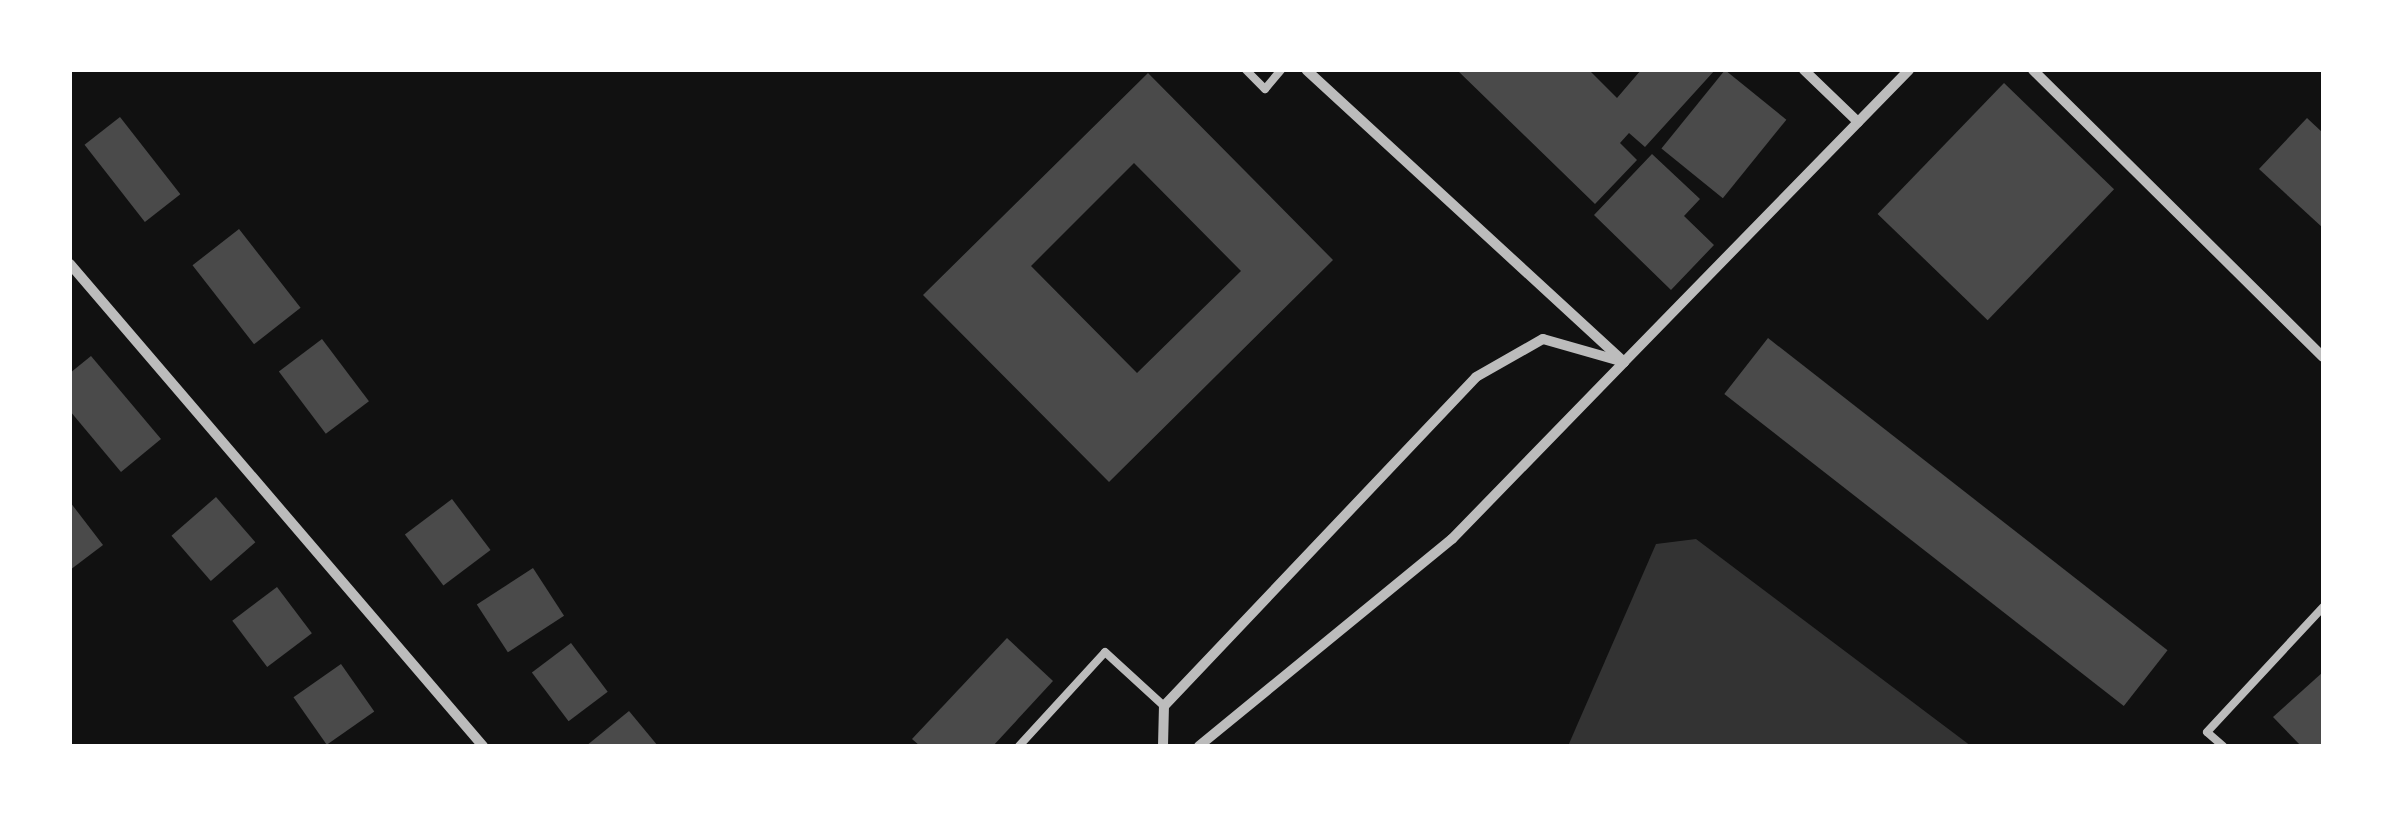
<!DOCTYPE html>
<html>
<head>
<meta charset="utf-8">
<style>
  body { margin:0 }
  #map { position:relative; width:2393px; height:816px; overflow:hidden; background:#111; font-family:"PT Sans Narrow",sans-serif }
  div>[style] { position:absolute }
  .water>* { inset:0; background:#333 }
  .building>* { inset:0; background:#4a4a4a; transform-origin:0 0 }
  .service>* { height:8px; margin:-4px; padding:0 4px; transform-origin:4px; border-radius:4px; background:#bcbcbc }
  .minor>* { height:10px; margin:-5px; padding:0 5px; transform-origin:5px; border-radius:5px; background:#bcbcbc }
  span { translate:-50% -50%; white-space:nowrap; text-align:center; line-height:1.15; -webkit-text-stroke:9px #fff; paint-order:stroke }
  .frame { position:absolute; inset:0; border:72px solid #fff; pointer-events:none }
</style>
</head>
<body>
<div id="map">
  <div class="water">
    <i style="clip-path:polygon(1696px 539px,1971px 746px,1568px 746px,1656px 544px)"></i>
  </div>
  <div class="building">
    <i style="clip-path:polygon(1457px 70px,1589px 70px,1617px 98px,1641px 70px,1715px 70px,1645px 147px,1629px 133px,1620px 143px,1637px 160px,1595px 204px)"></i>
    <i style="left:1725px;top:70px;width:79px;height:101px;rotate:39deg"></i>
    <i style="clip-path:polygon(evenodd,1148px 73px,1333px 260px,1109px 482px,923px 295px,1148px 73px,1134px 163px,1241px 271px,1137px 373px,1031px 266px,1134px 163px)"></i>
    <i style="left:2004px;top:83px;width:153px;height:182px;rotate:44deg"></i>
    <i style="left:120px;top:117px;width:98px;height:45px;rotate:52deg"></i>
    <i style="clip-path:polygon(2307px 118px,2323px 133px,2323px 228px,2259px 169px)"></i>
    <i style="clip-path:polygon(1652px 154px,1700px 199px,1684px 216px,1714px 245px,1671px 290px,1594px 215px)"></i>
    <i style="left:239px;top:229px;width:100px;height:59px;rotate:52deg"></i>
    <i style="left:1768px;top:338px;width:507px;height:71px;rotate:38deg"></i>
    <i style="left:322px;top:339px;width:78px;height:54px;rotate:53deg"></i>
    <i style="clip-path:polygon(91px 356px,161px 439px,121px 472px,70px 411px,70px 373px)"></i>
    <i style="left:216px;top:497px;width:60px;height:59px;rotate:49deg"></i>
    <i style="left:452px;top:499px;width:64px;height:59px;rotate:53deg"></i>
    <i style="clip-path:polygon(70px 502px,103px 545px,70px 570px)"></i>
    <i style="left:533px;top:568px;width:57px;height:67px;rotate:57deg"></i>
    <i style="left:277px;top:587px;width:58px;height:56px;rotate:53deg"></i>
    <i style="clip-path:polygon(1007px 638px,1053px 681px,993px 746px,920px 746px,912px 739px)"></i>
    <i style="left:571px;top:643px;width:61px;height:49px;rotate:53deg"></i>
    <i style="left:341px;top:664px;width:58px;height:58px;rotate:55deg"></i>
    <i style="clip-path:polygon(2323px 672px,2323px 746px,2301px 746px,2273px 717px)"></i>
    <i style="clip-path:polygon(629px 711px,658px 746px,586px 746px)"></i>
  </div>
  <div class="service">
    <i style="left:1246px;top:70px;width:27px;rotate:45deg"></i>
    <i style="left:1265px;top:89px;width:25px;rotate:-50deg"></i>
    <i style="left:1019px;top:746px;width:127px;rotate:-47.5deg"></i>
    <i style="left:1105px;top:652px;width:80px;rotate:42.5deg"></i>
    <i style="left:2223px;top:746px;width:21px;rotate:-139deg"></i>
    <i style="left:2207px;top:732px;width:171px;rotate:-47.1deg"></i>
  </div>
  <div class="minor">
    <i style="left:1804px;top:70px;width:75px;rotate:43.9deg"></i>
    <i style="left:2033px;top:70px;width:408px;rotate:44.7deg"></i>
    <i style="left:70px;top:264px;width:635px;rotate:49.41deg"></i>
    <i style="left:1163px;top:746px;width:40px;rotate:-88.6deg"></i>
    <i style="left:1164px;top:706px;width:453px;rotate:-46.5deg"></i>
    <i style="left:1476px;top:377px;width:77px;rotate:-29.6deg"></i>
    <i style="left:1543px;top:339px;width:84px;rotate:15.9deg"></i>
    <i style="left:1624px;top:362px;width:408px;rotate:-45.7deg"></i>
    <i style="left:1199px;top:746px;width:327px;rotate:-39.3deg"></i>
    <i style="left:1452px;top:539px;width:247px;rotate:-45.8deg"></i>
    <i style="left:1624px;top:362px;width:431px;rotate:-137.4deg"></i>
  </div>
  <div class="frame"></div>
</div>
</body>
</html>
